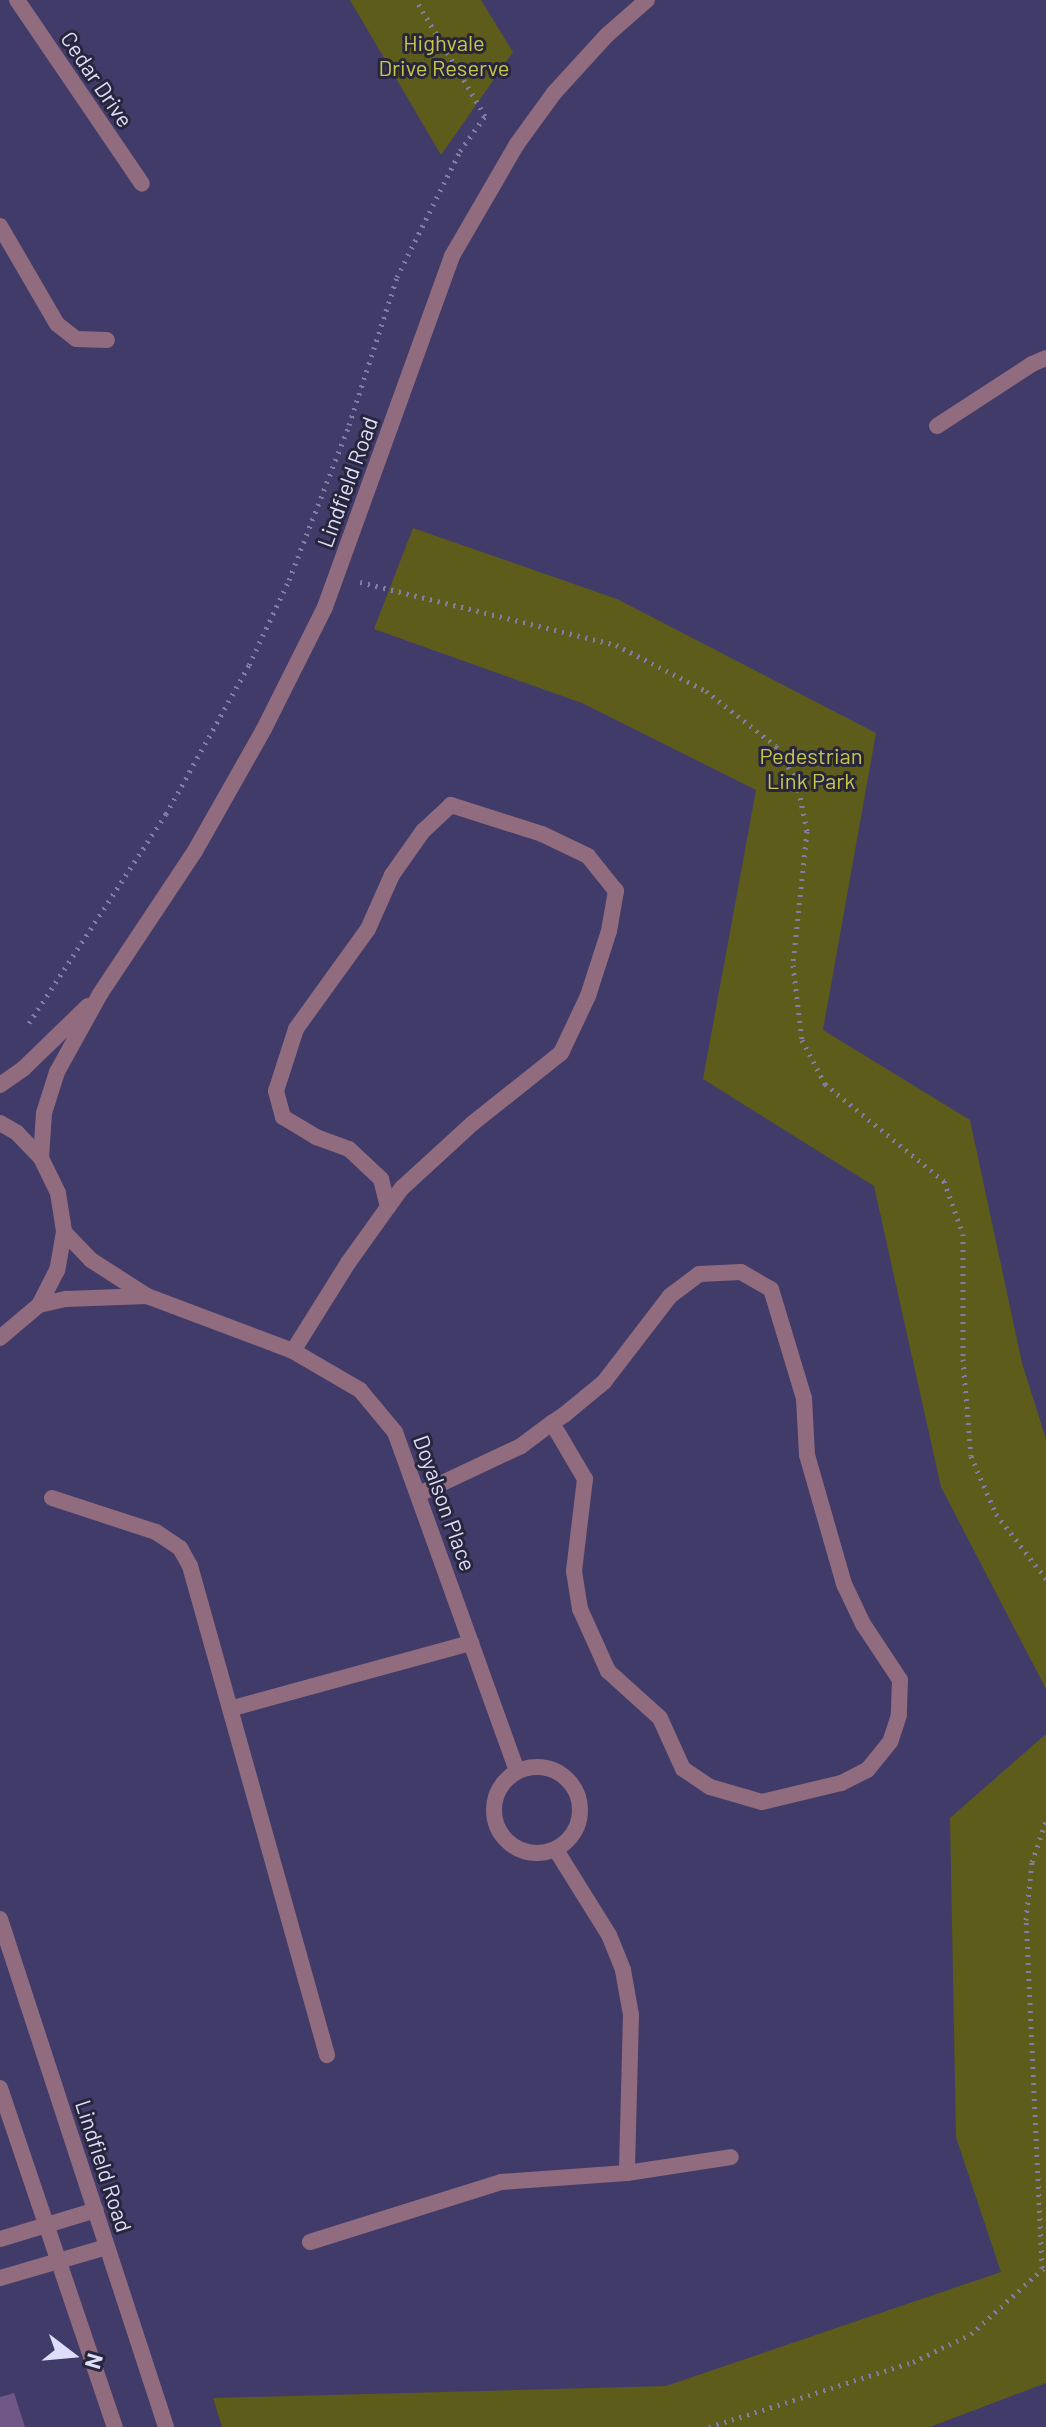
<!DOCTYPE html>
<html>
<head>
<meta charset="utf-8">
<style>
  body { margin:0 }
  #map { position:relative; width:1046px; height:2427px; overflow:hidden; background:#413b6a; font-family:Barlow,sans-serif }
  div>[style] { position:absolute }
  .green>* { inset:0; background:#5d5c1a }
  .building>* { inset:0; background:#705787 }
  .path>* { height:5px; margin-top:-2.5px; transform-origin:0; background:repeating-linear-gradient(90deg,#817da4 0 2px,transparent 0 8px) }
  .service>* { height:16px; margin:-8px; padding:0 8px; transform-origin:8px; border-radius:8px; background:#906c7e }
  .minor>* { height:16px; margin:-8px; padding:0 8px; transform-origin:8px; border-radius:8px; background:#906c7e }
  .minor>.ring { margin:-8px; padding:0; box-sizing:content-box; background:none; border:16px solid #906c7e; border-radius:50% }
  .tertiary>* { height:16px; margin:-8px; padding:0 8px; transform-origin:8px; border-radius:8px; background:#906c7e }
  span { translate:-50% -50%; white-space:nowrap; text-align:center; line-height:1.15; -webkit-text-stroke:6px #28263c; paint-order:stroke }
  .park-label { font-size:22px; color:#c9c74a }
  .street-label { font-size:22px; color:#deddfa }
  .north { position:absolute; left:32px; top:2315px; width:80px; height:80px; -webkit-text-stroke:6px #28263c; paint-order:stroke; rotate:106deg; font-size:22px; font-weight:700; line-height:32px; text-align:center; color:#deddfa }
  .north::after { content:''; display:block; margin:auto; width:28px; height:36px; background:#deddfa; clip-path:polygon(50% 0,100% 100%,50% 72%,0 100%) }
</style>
</head>
<body>
<div id="map">
  <div class="green">
    <i style="clip-path:polygon(350px 0,481px 0,513px 52px,441px 155px)"></i>
    <i style="clip-path:polygon(413px 528px,617px 599px,876px 733px,823px 1030px,970px 1120px,1022px 1363px,1046px 1439px,1046px 1689px,941px 1487px,874px 1186px,703px 1079px,756px 790px,582px 703px,374px 629px)"></i>
    <i style="clip-path:polygon(1046px 1734px,1046px 2383px,930px 2427px,222px 2427px,213px 2398px,666px 2386px,1001px 2272px,956px 2137px,950px 1818px)"></i>
  </div>
  <div class="building">
    <i style="clip-path:polygon(14px 2393px,25px 2427px,0 2427px,0 2397px)"></i>
  </div>
  <div class="path">
    <i style="left:360px;top:582px;width:264px;rotate:13.8deg"></i>
    <i style="left:616px;top:645px;width:101px;rotate:27.1deg"></i>
    <i style="left:706px;top:691px;width:89px;rotate:38.2deg"></i>
    <i style="left:776px;top:746px;width:42px;rotate:59.7deg"></i>
    <i style="left:797px;top:782px;width:50px;rotate:78.5deg"></i>
    <i style="left:807px;top:831px;width:135px;rotate:96deg"></i>
    <i style="left:793px;top:965px;width:76px;rotate:83.2deg"></i>
    <i style="left:802px;top:1040px;width:50px;rotate:62.4deg"></i>
    <i style="left:825px;top:1084px;width:154px;rotate:39.2deg"></i>
    <i style="left:944px;top:1181px;width:56px;rotate:70.3deg"></i>
    <i style="left:963px;top:1234px;width:125px;rotate:90deg"></i>
    <i style="left:963px;top:1359px;width:97px;rotate:85.3deg"></i>
    <i style="left:971px;top:1456px;width:63px;rotate:66.7deg"></i>
    <i style="left:996px;top:1514px;width:82px;rotate:52.4deg"></i>
    <i style="left:29px;top:1023px;width:250px;rotate:-56.8deg"></i>
    <i style="left:166px;top:814px;width:171px;rotate:-60.9deg"></i>
    <i style="left:249px;top:665px;width:94px;rotate:-64.8deg"></i>
    <i style="left:289px;top:580px;width:166px;rotate:-68.8deg"></i>
    <i style="left:349px;top:425px;width:156px;rotate:-72deg"></i>
    <i style="left:397px;top:277px;width:141px;rotate:-63.4deg"></i>
    <i style="left:460px;top:151px;width:43px;rotate:-54.5deg"></i>
    <i style="left:485px;top:116px;width:135px;rotate:-120.7deg"></i>
    <i style="left:1042px;top:2268px;width:348px;rotate:-92.6deg"></i>
    <i style="left:1026px;top:1920px;width:58px;rotate:-84.1deg"></i>
    <i style="left:1032px;top:1862px;width:43px;rotate:-71.1deg"></i>
    <i style="left:709px;top:2427px;width:214px;rotate:-17.7deg"></i>
    <i style="left:913px;top:2362px;width:64px;rotate:-25.8deg"></i>
    <i style="left:971px;top:2334px;width:101px;rotate:-42.2deg"></i>
  </div>
  <div class="service">
    <i style="left:17px;top:0;width:222px;rotate:55.8deg"></i>
    <i style="left:0;top:226px;width:113px;rotate:59.8deg"></i>
    <i style="left:57px;top:324px;width:24px;rotate:38deg"></i>
    <i style="left:76px;top:339px;width:31px;rotate:2deg"></i>
    <i style="left:52px;top:1498px;width:109px;rotate:18.1deg"></i>
    <i style="left:156px;top:1532px;width:29px;rotate:34deg"></i>
    <i style="left:180px;top:1548px;width:21px;rotate:61deg"></i>
    <i style="left:190px;top:1566px;width:508px;rotate:74.35deg"></i>
    <i style="left:233px;top:1708px;width:247px;rotate:-15.3deg"></i>
    <i style="left:310px;top:2242px;width:200px;rotate:-17.4deg"></i>
  </div>
  <div class="minor">
    <i style="left:937px;top:426px;width:113px;rotate:-33.1deg"></i>
    <i style="left:1032px;top:364px;width:15px;rotate:-23deg"></i>
    <i style="left:64px;top:1232px;width:39px;rotate:46deg"></i>
    <i style="left:91px;top:1260px;width:67px;rotate:32.7deg"></i>
    <i style="left:147px;top:1296px;width:156px;rotate:20.6deg"></i>
    <i style="left:293px;top:1351px;width:78px;rotate:30.2deg"></i>
    <i style="left:360px;top:1390px;width:55px;rotate:50.2deg"></i>
    <i style="left:395px;top:1432px;width:360px;rotate:70.2deg"></i>
    <i style="left:39px;top:1305px;width:28px;rotate:-13deg"></i>
    <i style="left:66px;top:1299px;width:81px;rotate:-2.1deg"></i>
    <i style="left:293px;top:1351px;width:104px;rotate:-58deg"></i>
    <i style="left:348px;top:1263px;width:69px;rotate:-54.5deg"></i>
    <i style="left:388px;top:1207px;width:24px;rotate:-54deg"></i>
    <i style="left:402px;top:1188px;width:96px;rotate:-42.5deg"></i>
    <i style="left:473px;top:1123px;width:112px;rotate:-38.5deg"></i>
    <i style="left:561px;top:1053px;width:63px;rotate:-64.7deg"></i>
    <i style="left:588px;top:996px;width:68px;rotate:-72.1deg"></i>
    <i style="left:609px;top:931px;width:41px;rotate:-80.1deg"></i>
    <i style="left:616px;top:891px;width:45px;rotate:-128.7deg"></i>
    <i style="left:588px;top:856px;width:51px;rotate:-154.4deg"></i>
    <i style="left:542px;top:834px;width:96px;rotate:-162.3deg"></i>
    <i style="left:451px;top:805px;width:38px;rotate:137deg"></i>
    <i style="left:423px;top:831px;width:54px;rotate:125.2deg"></i>
    <i style="left:392px;top:875px;width:59px;rotate:114deg"></i>
    <i style="left:368px;top:929px;width:123px;rotate:125.8deg"></i>
    <i style="left:296px;top:1029px;width:65px;rotate:107.9deg"></i>
    <i style="left:276px;top:1091px;width:27px;rotate:75deg"></i>
    <i style="left:283px;top:1117px;width:39px;rotate:31deg"></i>
    <i style="left:316px;top:1137px;width:35px;rotate:20deg"></i>
    <i style="left:349px;top:1149px;width:44px;rotate:43.2deg"></i>
    <i style="left:381px;top:1179px;width:29px;rotate:76deg"></i>
    <i style="left:419px;top:1494px;width:113px;rotate:-25.2deg"></i>
    <i style="left:521px;top:1446px;width:39px;rotate:-37deg"></i>
    <i style="left:552px;top:1423px;width:14px;rotate:-34deg"></i>
    <i style="left:564px;top:1415px;width:52px;rotate:-39.5deg"></i>
    <i style="left:604px;top:1382px;width:108px;rotate:-52.5deg"></i>
    <i style="left:670px;top:1296px;width:36px;rotate:-37deg"></i>
    <i style="left:699px;top:1274px;width:42px;rotate:-2.7deg"></i>
    <i style="left:741px;top:1272px;width:34px;rotate:30deg"></i>
    <i style="left:771px;top:1289px;width:114px;rotate:73.2deg"></i>
    <i style="left:804px;top:1398px;width:57px;rotate:87deg"></i>
    <i style="left:807px;top:1455px;width:134px;rotate:74deg"></i>
    <i style="left:844px;top:1584px;width:44px;rotate:64.6deg"></i>
    <i style="left:863px;top:1624px;width:67px;rotate:56.5deg"></i>
    <i style="left:900px;top:1680px;width:35px;rotate:92deg"></i>
    <i style="left:899px;top:1715px;width:28px;rotate:108deg"></i>
    <i style="left:890px;top:1742px;width:36px;rotate:129deg"></i>
    <i style="left:867px;top:1770px;width:29px;rotate:153deg"></i>
    <i style="left:841px;top:1783px;width:81px;rotate:166.5deg"></i>
    <i style="left:762px;top:1802px;width:54px;rotate:-163.9deg"></i>
    <i style="left:710px;top:1787px;width:32px;rotate:-146deg"></i>
    <i style="left:683px;top:1769px;width:56px;rotate:-114.3deg"></i>
    <i style="left:660px;top:1718px;width:70px;rotate:-137.9deg"></i>
    <i style="left:608px;top:1671px;width:68px;rotate:-114.3deg"></i>
    <i style="left:580px;top:1609px;width:38px;rotate:-99deg"></i>
    <i style="left:574px;top:1571px;width:93px;rotate:-83.2deg"></i>
    <i style="left:585px;top:1479px;width:65px;rotate:-120.5deg"></i>
    <i class="ring" style="left:494px;top:1767px;width:70px;height:70px"></i>
    <i style="left:556px;top:1850px;width:100px;rotate:58.1deg"></i>
    <i style="left:609px;top:1935px;width:38px;rotate:68deg"></i>
    <i style="left:623px;top:1970px;width:46px;rotate:79.9deg"></i>
    <i style="left:631px;top:2015px;width:158px;rotate:91.5deg"></i>
    <i style="left:501px;top:2182px;width:126px;rotate:-4.1deg"></i>
    <i style="left:627px;top:2173px;width:105px;rotate:-8.7deg"></i>
    <i style="left:0;top:2239px;width:100px;rotate:-16.8deg"></i>
    <i style="left:0;top:2278px;width:111px;rotate:-16.2deg"></i>
  </div>
  <div class="tertiary">
    <i style="left:0;top:1085px;width:29px;rotate:-35deg"></i>
    <i style="left:24px;top:1068px;width:89px;rotate:-44.1deg"></i>
    <i style="left:0;top:1123px;width:20px;rotate:30deg"></i>
    <i style="left:17px;top:1133px;width:35px;rotate:46deg"></i>
    <i style="left:41px;top:1158px;width:39px;rotate:64deg"></i>
    <i style="left:58px;top:1193px;width:39px;rotate:81deg"></i>
    <i style="left:64px;top:1232px;width:39px;rotate:100deg"></i>
    <i style="left:57px;top:1270px;width:39px;rotate:117deg"></i>
    <i style="left:39px;top:1305px;width:51px;rotate:139.8deg"></i>
    <i style="left:41px;top:1158px;width:45px;rotate:-86.2deg"></i>
    <i style="left:44px;top:1113px;width:43px;rotate:-72.4deg"></i>
    <i style="left:57px;top:1072px;width:89px;rotate:-61.1deg"></i>
    <i style="left:100px;top:994px;width:172px;rotate:-56.4deg"></i>
    <i style="left:195px;top:851px;width:140px;rotate:-60.5deg"></i>
    <i style="left:264px;top:729px;width:136px;rotate:-63.4deg"></i>
    <i style="left:325px;top:607px;width:373px;rotate:-70.1deg"></i>
    <i style="left:452px;top:256px;width:129px;rotate:-59.9deg"></i>
    <i style="left:517px;top:144px;width:63px;rotate:-54deg"></i>
    <i style="left:554px;top:93px;width:79px;rotate:-47.6deg"></i>
    <i style="left:607px;top:35px;width:53px;rotate:-41.2deg"></i>
    <i style="left:0;top:1919px;width:534px;rotate:71.9deg"></i>
    <i style="left:0;top:2088px;width:358px;rotate:71.3deg"></i>
  </div>
  <div class="park-label">
    <span style="left:444px;top:55px">Highvale<br>Drive Reserve</span>
    <span style="left:811px;top:768px">Pedestrian<br>Link Park</span>
  </div>
  <div class="street-label">
    <span style="left:97px;top:79px;rotate:56deg">Cedar Drive</span>
    <span style="left:347px;top:482px;rotate:-70deg">Lindfield Road</span>
    <span style="left:445px;top:1503px;rotate:70deg">Doyalson Place</span>
    <span style="left:104px;top:2166px;rotate:72deg">Lindfield Road</span>
  </div>
  <div class="north">N</div>
</div>
</body>
</html>
